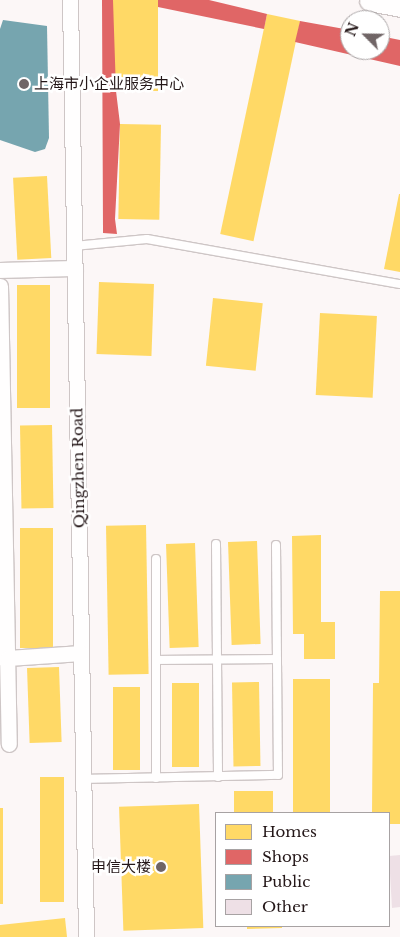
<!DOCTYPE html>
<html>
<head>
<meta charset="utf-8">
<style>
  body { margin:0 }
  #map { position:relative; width:400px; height:937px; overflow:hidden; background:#fcf7f7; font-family:"Libre Baskerville","Noto Sans SC",serif }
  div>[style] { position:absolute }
  .homes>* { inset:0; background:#ffd966; transform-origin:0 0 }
  .shops>* { inset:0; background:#e06666 }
  .public>* { inset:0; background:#76a5af }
  .building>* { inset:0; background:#eee0e6 }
  .roads { filter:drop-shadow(1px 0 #cec6c6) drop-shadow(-1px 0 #cec6c6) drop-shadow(0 1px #cec6c6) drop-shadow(0 -1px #cec6c6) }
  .lane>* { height:8px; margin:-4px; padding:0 4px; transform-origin:4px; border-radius:4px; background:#fffefe }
  .street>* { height:15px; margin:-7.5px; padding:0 7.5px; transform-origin:7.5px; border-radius:7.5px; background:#fffefe }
  .secondary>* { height:21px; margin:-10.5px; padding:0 10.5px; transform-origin:10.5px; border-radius:10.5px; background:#fffefe }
  .dots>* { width:14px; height:14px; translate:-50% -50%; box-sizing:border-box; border:2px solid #fff; border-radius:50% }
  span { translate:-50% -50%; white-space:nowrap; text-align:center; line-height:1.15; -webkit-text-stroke:5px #fff; paint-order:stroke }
  .poi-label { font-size:15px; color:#241718 }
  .left { translate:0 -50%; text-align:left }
  .right { translate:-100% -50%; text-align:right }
  .street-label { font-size:15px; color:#241718 }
  .legend { position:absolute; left:215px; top:812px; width:175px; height:115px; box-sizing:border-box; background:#fff; border:1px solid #a7a2a3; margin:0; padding:6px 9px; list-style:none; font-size:15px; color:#241718 }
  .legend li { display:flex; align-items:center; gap:10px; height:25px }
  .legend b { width:25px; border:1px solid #a7a2a3 }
  .north { position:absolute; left:340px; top:10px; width:50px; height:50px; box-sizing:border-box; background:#fff; border:1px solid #a7a2a3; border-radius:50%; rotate:293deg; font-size:14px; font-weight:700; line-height:20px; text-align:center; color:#241718 }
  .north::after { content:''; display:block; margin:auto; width:18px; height:22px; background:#706566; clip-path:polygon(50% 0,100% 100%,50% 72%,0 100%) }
</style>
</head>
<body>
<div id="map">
  <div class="homes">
    <i style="left:113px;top:0;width:45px;height:91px"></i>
    <i style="left:267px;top:14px;width:34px;height:225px;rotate:12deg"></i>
    <i style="left:120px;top:124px;width:41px;height:95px;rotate:1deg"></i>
    <i style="left:47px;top:176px;width:82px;height:34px;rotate:87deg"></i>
    <i style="clip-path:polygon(399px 194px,400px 194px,400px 272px,384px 269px)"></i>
    <i style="left:99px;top:282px;width:55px;height:72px;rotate:2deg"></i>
    <i style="left:17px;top:285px;width:33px;height:123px"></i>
    <i style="left:213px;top:298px;width:50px;height:68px;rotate:6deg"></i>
    <i style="left:320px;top:313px;width:57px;height:82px;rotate:3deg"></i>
    <i style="left:52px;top:425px;width:83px;height:32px;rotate:89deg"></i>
    <i style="left:146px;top:525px;width:149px;height:40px;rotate:89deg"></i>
    <i style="left:20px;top:528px;width:33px;height:120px"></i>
    <i style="clip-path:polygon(321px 535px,321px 622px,335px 622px,335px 659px,304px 659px,304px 634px,293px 634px,292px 536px)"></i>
    <i style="left:257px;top:541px;width:103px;height:29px;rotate:88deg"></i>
    <i style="left:195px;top:543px;width:104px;height:29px;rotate:88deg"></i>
    <i style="clip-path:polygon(380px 591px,400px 591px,400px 824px,389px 824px,389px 813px,372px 813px,373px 683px,379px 683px)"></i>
    <i style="left:59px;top:667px;width:75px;height:32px;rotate:88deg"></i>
    <i style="left:293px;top:679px;width:37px;height:134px"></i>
    <i style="left:259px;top:682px;width:84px;height:27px;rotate:89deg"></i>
    <i style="left:172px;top:683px;width:27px;height:84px"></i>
    <i style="left:113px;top:687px;width:27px;height:83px"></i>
    <i style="left:40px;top:777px;width:24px;height:125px"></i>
    <i style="left:273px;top:791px;width:22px;height:39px;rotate:90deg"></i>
    <i style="left:199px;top:804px;width:124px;height:80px;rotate:88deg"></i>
    <i style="left:0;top:808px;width:3px;height:96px"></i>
    <i style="clip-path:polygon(65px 918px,67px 937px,0 937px,0 925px)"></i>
    <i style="clip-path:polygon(247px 926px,282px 926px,282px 928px,247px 929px)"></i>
  </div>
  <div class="shops">
    <i style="clip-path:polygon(102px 0,113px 0,116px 91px,120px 124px,115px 219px,117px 234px,103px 233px)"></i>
    <i style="clip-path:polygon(158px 0,209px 0,267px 14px,264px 29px,158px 7px)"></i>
    <i style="clip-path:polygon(300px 21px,350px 30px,350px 50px,380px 50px,380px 36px,400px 40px,400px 66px,295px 42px)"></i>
  </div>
  <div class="public">
    <i style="clip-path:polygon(3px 20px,47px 26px,49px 138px,45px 149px,35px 152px,0 140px,0 29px)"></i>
  </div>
  <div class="building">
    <i style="clip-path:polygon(400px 855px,400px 907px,392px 908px,389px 856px)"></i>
  </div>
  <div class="roads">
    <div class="lane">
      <i style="left:74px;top:246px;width:73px;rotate:-5.5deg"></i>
      <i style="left:147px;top:239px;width:257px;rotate:10.1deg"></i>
      <i style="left:216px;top:544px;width:233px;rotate:89.5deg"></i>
      <i style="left:156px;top:660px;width:121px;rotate:-0.5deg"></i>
      <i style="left:156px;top:778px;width:219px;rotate:-90deg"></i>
      <i style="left:84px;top:779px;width:194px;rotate:-1.2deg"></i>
      <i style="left:278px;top:775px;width:230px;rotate:-90.5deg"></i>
    </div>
    <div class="street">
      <i style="left:70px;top:0;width:937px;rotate:89.02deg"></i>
      <i style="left:0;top:270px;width:75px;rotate:-1.5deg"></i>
      <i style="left:0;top:286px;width:458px;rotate:88.9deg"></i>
      <i style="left:0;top:657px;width:8px;rotate:7deg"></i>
      <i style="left:8px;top:658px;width:73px;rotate:-3.9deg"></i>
    </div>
    <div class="secondary">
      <i style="left:370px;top:0;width:31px;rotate:11deg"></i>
    </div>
  </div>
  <div class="dots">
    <i style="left:24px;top:84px;background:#706566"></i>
    <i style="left:161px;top:867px;background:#706566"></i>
  </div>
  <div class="poi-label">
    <span class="left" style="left:34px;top:84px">上海市小企业服务中心</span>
    <span class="right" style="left:151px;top:867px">申信大楼</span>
  </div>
  <div class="street-label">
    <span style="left:78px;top:468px;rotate:-91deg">Qingzhen Road</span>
  </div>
  <ul class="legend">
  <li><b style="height:14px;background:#ffd966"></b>Homes</li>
  <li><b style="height:14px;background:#e06666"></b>Shops</li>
  <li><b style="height:14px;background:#76a5af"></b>Public</li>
  <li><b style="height:14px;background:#eee0e6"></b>Other</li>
  </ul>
  <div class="north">N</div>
</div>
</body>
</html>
